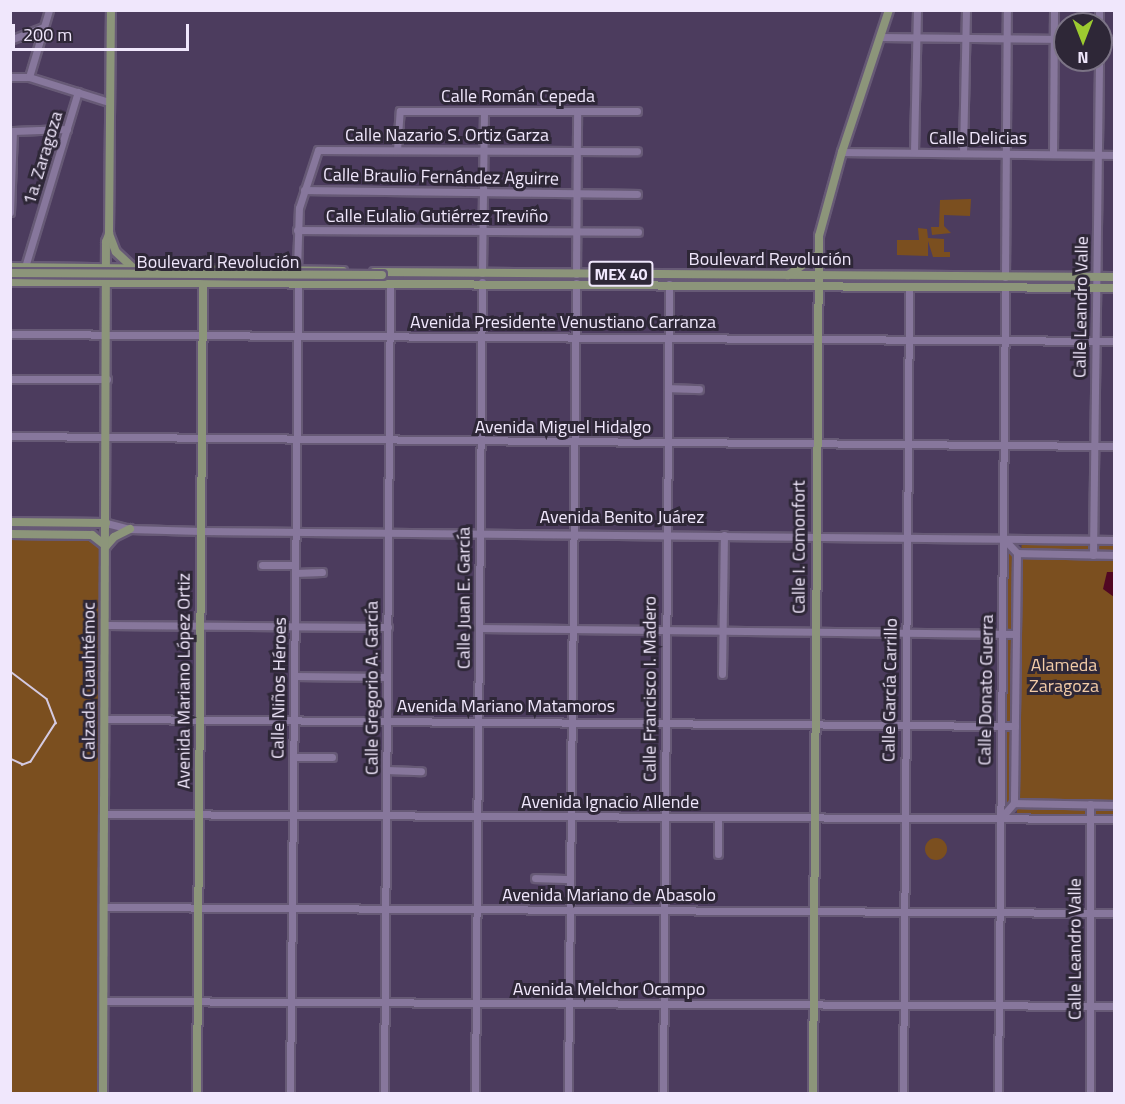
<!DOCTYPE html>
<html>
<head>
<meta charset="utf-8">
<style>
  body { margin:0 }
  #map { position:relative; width:1125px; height:1104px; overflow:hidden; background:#4c3c5e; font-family:"Titillium Web",sans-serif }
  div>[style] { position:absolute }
  .green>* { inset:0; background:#7b4f1f; transform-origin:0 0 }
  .round { border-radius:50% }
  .water>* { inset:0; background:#510723 }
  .roads { filter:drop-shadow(2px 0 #675a76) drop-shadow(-2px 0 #675a76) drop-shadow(0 2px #675a76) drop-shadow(0 -2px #675a76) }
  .minor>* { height:7px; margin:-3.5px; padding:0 3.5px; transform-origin:3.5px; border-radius:3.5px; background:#87779c }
  .major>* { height:8px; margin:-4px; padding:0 4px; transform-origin:4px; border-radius:4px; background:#8c957a }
  .tram>* { height:1.5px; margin:-0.75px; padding:0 0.75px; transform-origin:0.75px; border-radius:0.75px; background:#d4cae1 }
  .bridges { filter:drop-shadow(2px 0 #675a76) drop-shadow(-2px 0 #675a76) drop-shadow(0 2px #675a76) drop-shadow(0 -2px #675a76) }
  .major-bridge>* { height:8px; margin:-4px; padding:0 4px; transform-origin:4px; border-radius:4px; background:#8c957a }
  span { translate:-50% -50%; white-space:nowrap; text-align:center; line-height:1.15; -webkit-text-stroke:6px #2e2737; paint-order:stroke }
  .shield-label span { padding:2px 4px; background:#2e2737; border:2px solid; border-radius:4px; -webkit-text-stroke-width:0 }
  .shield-label { font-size:16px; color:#f0e7fc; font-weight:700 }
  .street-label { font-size:18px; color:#f0e7fc }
  .park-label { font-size:18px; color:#f2cba7 }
  .frame { position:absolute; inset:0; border:12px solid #f0e7fc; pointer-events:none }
  .north { position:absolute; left:1053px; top:12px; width:60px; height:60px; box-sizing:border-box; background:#2e2737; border:2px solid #7c7486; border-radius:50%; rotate:180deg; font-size:16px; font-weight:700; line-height:24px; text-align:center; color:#f0e7fc }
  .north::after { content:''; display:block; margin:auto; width:21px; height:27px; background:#9dca30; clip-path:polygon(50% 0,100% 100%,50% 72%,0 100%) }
  .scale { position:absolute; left:12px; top:24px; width:177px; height:27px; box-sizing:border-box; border:3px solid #f0e7fc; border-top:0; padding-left:8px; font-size:18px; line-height:21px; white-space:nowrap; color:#f0e7fc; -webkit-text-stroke:4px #2e2737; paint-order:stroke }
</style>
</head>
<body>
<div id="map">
  <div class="green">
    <i style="clip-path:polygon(971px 199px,970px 216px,944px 215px,944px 226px,951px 233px,932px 235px,931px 227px,939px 227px,940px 200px)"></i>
    <i style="clip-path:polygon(918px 228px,927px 229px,928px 238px,944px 239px,944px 252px,950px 252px,950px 257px,933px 257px,928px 241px,928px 256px,897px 255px,897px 240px,919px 240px)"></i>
    <i style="clip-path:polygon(11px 536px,100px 540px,104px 551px,100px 1093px,11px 1093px)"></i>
    <i style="clip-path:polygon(1022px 541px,1114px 542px,1114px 800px,1013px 800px,1013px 803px,1002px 804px,1005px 554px,1021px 552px)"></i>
    <i style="left:1017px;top:805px;width:97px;height:11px;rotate:1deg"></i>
    <i class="round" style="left:925px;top:838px;width:22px;height:22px"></i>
  </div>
  <div class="water">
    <i style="clip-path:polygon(1107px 572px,1114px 572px,1114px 597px,1103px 589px)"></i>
  </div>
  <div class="roads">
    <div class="minor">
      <i style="left:1099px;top:24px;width:14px;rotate:-90deg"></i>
      <i style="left:880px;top:37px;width:185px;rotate:0.6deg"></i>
      <i style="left:1101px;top:39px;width:13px;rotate:4deg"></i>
      <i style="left:10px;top:40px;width:36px;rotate:-21deg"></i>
      <i style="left:10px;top:77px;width:19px"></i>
      <i style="left:29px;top:77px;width:84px;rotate:17.4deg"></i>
      <i style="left:29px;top:77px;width:70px;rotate:-73.4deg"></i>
      <i style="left:397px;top:150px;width:39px;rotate:-86deg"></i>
      <i style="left:400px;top:111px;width:237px"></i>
      <i style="left:842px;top:152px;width:272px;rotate:0.6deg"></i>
      <i style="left:914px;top:152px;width:142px;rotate:-88.8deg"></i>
      <i style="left:963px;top:153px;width:143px;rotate:-88.8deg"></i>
      <i style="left:1053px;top:153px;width:143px;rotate:-89.6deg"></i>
      <i style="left:304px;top:190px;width:333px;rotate:0.7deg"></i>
      <i style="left:10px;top:212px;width:81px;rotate:-87.9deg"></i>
      <i style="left:13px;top:131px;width:54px;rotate:-2.1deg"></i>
      <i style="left:297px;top:230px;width:341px;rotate:0.3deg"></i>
      <i style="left:25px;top:267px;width:183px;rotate:-73.2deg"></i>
      <i style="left:297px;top:270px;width:62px;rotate:-88.2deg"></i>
      <i style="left:299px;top:208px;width:61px;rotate:-71.9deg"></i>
      <i style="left:318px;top:150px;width:319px;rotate:0.2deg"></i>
      <i style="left:482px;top:273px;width:162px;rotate:-89.3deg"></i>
      <i style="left:576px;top:274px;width:163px;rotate:-89.6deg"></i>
      <i style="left:1005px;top:277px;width:267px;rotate:-89.6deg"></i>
      <i style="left:10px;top:334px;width:1104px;rotate:0.36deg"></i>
      <i style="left:10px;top:379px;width:97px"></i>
      <i style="left:668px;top:388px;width:31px;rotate:2deg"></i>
      <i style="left:10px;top:436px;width:1104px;rotate:0.52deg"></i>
      <i style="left:106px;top:523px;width:25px;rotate:14deg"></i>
      <i style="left:130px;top:529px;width:71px;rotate:1.6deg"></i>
      <i style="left:201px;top:531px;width:913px;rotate:0.56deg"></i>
      <i style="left:1003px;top:538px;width:21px;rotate:47deg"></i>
      <i style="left:1093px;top:555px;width:495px;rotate:-89.3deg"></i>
      <i style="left:1114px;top:555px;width:97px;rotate:-178.8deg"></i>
      <i style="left:1017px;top:553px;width:250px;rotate:90.7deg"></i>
      <i style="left:1014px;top:803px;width:100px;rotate:1.1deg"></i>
      <i style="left:262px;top:565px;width:33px"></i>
      <i style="left:295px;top:573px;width:27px;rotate:-2deg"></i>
      <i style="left:106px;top:625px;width:282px;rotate:0.4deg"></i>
      <i style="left:479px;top:628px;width:537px;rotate:0.64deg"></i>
      <i style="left:722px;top:674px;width:139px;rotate:-89.2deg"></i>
      <i style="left:294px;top:676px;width:93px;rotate:0.6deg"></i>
      <i style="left:105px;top:719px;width:910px;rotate:0.44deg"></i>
      <i style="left:293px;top:757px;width:39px"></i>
      <i style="left:386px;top:770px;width:35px;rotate:2deg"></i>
      <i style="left:105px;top:814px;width:1009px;rotate:0.28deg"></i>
      <i style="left:718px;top:817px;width:37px;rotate:90deg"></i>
      <i style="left:1000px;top:819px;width:21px;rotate:-49deg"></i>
      <i style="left:535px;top:878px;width:35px;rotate:2deg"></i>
      <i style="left:104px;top:907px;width:1010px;rotate:0.34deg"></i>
      <i style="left:104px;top:1001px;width:1010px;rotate:0.28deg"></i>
      <i style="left:290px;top:1094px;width:811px;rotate:-89.43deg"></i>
      <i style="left:384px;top:1094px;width:811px;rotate:-89.58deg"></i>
      <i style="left:475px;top:1094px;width:812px;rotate:-89.51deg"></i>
      <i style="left:568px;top:1094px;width:811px;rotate:-89.43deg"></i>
      <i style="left:663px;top:1094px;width:810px;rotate:-89.58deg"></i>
      <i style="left:903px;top:1094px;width:808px;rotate:-89.57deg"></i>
      <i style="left:998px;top:1094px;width:807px;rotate:-89.5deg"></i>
      <i style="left:1090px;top:1094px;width:290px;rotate:-90deg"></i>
    </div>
    <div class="major">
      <i style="left:109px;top:234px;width:19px;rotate:69deg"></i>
      <i style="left:116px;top:252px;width:22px;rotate:43deg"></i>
      <i style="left:10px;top:267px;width:333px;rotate:0.7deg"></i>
      <i style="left:374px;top:272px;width:740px;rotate:0.39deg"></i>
      <i style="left:788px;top:275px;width:36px;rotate:-34deg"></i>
      <i style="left:10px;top:282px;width:1104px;rotate:0.31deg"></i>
      <i style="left:10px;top:522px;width:96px;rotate:0.6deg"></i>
      <i style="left:10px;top:534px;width:82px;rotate:0.7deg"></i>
      <i style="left:92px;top:535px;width:18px;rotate:38deg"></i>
      <i style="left:106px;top:546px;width:12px;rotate:-48deg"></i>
      <i style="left:114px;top:537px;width:18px;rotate:-27deg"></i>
      <i style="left:103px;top:1094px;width:852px;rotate:-89.8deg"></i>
      <i style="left:106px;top:242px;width:9px;rotate:-69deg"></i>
      <i style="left:109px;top:234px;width:224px;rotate:-89.5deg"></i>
      <i style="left:197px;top:1094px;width:816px;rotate:-89.58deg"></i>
      <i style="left:813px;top:1094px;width:858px;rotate:-89.6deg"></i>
      <i style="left:819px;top:236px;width:87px;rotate:-74.7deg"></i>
      <i style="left:842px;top:152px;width:150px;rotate:-71.7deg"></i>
    </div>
  </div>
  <div class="tram">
    <i style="left:10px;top:671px;width:46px;rotate:37.1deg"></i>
    <i style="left:47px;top:699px;width:26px;rotate:69deg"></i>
    <i style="left:56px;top:723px;width:46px;rotate:122.7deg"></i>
    <i style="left:31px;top:762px;width:9px;rotate:159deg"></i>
    <i style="left:23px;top:765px;width:14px;rotate:-155deg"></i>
  </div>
  <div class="bridges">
    <div class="major-bridge">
      <i style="left:10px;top:273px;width:372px;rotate:0.3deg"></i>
    </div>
  </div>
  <div class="shield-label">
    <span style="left:621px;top:274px">MEX 40</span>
  </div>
  <div class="street-label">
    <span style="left:518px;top:96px">Calle Román Cepeda</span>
    <span style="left:447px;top:135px">Calle Nazario S. Ortiz Garza</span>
    <span style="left:978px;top:138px">Calle Delicias</span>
    <span style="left:43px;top:158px;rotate:-73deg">1a. Zaragoza</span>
    <span style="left:441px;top:177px;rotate:1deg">Calle Braulio Fernández Aguirre</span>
    <span style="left:437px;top:216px">Calle Eulalio Gutiérrez Treviño</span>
    <span style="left:770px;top:259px">Boulevard Revolución</span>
    <span style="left:218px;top:262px">Boulevard Revolución</span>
    <span style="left:1081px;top:307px;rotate:-89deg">Calle Leandro Valle</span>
    <span style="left:563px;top:322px">Avenida Presidente Venustiano Carranza</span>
    <span style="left:563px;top:427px">Avenida Miguel Hidalgo</span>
    <span style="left:622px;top:517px">Avenida Benito Juárez</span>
    <span style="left:799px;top:547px;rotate:-90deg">Calle I. Comonfort</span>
    <span style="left:464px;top:598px;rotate:-90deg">Calle Juan E. García</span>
    <span style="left:89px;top:681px;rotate:-90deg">Calzada Cuauhtémoc</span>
    <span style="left:184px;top:681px;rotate:-90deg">Avenida Mariano López Ortiz</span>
    <span style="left:279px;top:688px;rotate:-89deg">Calle Niños Héroes</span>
    <span style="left:372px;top:688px;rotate:-90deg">Calle Gregorio A. García</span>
    <span style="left:650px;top:689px;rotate:-90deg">Calle Francisco I. Madero</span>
    <span style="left:890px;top:690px;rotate:-89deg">Calle García Carrillo</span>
    <span style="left:986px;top:690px;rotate:-89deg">Calle Donato Guerra</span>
    <span style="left:506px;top:706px">Avenida Mariano Matamoros</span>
    <span style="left:610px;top:802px">Avenida Ignacio Allende</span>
    <span style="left:609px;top:895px">Avenida Mariano de Abasolo</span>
    <span style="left:1075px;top:949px;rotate:-90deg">Calle Leandro Valle</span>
    <span style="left:609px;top:989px">Avenida Melchor Ocampo</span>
  </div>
  <div class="park-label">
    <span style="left:1064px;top:676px">Alameda<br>Zaragoza</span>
  </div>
  <div class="frame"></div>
  <div class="north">N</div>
  <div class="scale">200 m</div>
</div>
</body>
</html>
